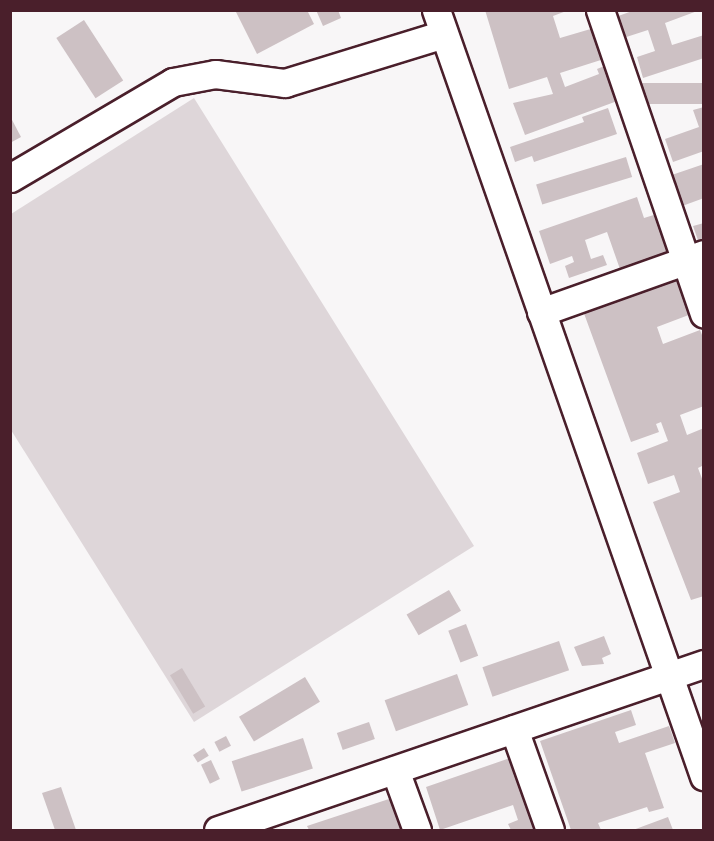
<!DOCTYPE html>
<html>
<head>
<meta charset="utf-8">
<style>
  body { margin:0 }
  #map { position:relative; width:714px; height:841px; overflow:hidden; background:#f8f6f7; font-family:"Indie Flower",sans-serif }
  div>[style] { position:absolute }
  .green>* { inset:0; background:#ded6d9 }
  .building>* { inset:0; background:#cdc1c4; transform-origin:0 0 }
  .roads { filter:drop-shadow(2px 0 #4a1f2b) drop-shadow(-2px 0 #4a1f2b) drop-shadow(0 2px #4a1f2b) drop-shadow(0 -2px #4a1f2b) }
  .minor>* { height:27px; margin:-13.5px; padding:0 13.5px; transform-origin:13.5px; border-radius:13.5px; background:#fff }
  span { translate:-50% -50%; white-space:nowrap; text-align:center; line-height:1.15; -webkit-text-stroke:5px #fff; paint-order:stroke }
  .frame { position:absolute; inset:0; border:12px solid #4a1f2b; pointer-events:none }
</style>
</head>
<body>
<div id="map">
  <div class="green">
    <i style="clip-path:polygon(194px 98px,474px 546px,194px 722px,11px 430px,11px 214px)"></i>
  </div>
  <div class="building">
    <i style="clip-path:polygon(235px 10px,307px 10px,314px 24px,257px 54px)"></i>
    <i style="clip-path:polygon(316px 10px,338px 10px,341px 18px,323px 26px)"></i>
    <i style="clip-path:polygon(485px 10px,569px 10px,553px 16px,560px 38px,594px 28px,604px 59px,560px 73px,565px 87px,599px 74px,597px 69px,607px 65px,620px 100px,525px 135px,513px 103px,553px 94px,547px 77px,509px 89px)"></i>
    <i style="clip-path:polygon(635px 10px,700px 10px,665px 23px,672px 45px,704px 35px,704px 58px,643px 78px,637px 57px,655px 51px,648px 30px,617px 40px,610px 19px)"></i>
    <i style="left:84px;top:20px;width:72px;height:33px;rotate:57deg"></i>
    <i style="left:704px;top:83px;width:21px;height:65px;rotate:90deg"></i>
    <i style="clip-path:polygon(704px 107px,704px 151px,673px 162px,665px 139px,699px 127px,693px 110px)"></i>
    <i style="clip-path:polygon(608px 108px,617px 134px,534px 162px,532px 156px,515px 162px,510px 147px,584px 122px,582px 117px)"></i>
    <i style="clip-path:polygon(10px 116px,21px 137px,10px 143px)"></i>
    <i style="left:626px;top:157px;width:21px;height:94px;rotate:73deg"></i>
    <i style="clip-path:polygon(704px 164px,704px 198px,674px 209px,663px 178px)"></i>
    <i style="clip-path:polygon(637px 197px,644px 218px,657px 214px,671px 254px,621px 272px,607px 232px,585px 240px,591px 259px,603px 255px,607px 265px,569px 278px,565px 266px,574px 262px,572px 256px,550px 264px,539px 231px)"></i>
    <i style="clip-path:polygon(704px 223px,704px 245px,700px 246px,693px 226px)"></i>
    <i style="clip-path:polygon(679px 272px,694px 313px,657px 327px,663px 344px,700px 330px,704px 340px,704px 406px,680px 415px,687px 435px,704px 428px,704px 465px,698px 468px,704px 484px,704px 596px,691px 600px,653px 502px,680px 492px,674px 475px,648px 484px,637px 453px,668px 441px,661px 422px,656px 424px,659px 432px,631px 442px,582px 308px)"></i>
    <i style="left:449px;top:590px;width:24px;height:49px;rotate:60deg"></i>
    <i style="left:466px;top:624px;width:34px;height:19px;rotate:69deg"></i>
    <i style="clip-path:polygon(604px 636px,611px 654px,602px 658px,604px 664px,582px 666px,574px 647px)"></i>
    <i style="left:559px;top:641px;width:31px;height:81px;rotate:71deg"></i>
    <i style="left:182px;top:668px;width:45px;height:14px;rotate:59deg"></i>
    <i style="left:457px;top:674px;width:33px;height:77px;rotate:70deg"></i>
    <i style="left:305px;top:677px;width:29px;height:77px;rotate:59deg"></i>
    <i style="clip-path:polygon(631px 710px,636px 725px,615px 732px,619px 743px,669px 726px,675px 743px,645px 753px,664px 808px,649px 812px,647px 807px,598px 823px,601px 830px,571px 830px,540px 741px)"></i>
    <i style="left:369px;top:722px;width:18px;height:34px;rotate:71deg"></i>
    <i style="left:226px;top:736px;width:11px;height:13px;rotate:63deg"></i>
    <i style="left:303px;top:738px;width:32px;height:75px;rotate:72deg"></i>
    <i style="left:204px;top:748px;width:9px;height:13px;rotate:58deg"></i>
    <i style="clip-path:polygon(513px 757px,540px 830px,511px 830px,508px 824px,518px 820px,513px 805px,440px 830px,426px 787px)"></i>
    <i style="left:211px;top:760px;width:21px;height:11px;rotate:65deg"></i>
    <i style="clip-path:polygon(61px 787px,76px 830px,55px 830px,42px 793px)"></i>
    <i style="clip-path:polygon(392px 798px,403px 830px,309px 830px,307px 826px)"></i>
    <i style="clip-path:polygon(668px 817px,673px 830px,633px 830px)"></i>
  </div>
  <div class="roads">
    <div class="minor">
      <i style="left:436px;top:10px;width:812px;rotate:70.72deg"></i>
      <i style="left:600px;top:10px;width:321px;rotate:71.1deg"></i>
      <i style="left:10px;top:178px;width:189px;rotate:-30.5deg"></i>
      <i style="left:173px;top:82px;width:43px;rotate:-10.8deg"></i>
      <i style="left:215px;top:74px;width:71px;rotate:7.3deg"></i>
      <i style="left:285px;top:83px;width:166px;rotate:-17.1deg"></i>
      <i style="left:541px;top:312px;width:173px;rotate:-19.6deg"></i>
      <i style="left:514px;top:729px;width:107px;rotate:70.4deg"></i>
      <i style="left:395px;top:770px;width:64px;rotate:69.9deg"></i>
      <i style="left:218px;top:830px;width:514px;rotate:-18.86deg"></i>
    </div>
  </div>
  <div class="frame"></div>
</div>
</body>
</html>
